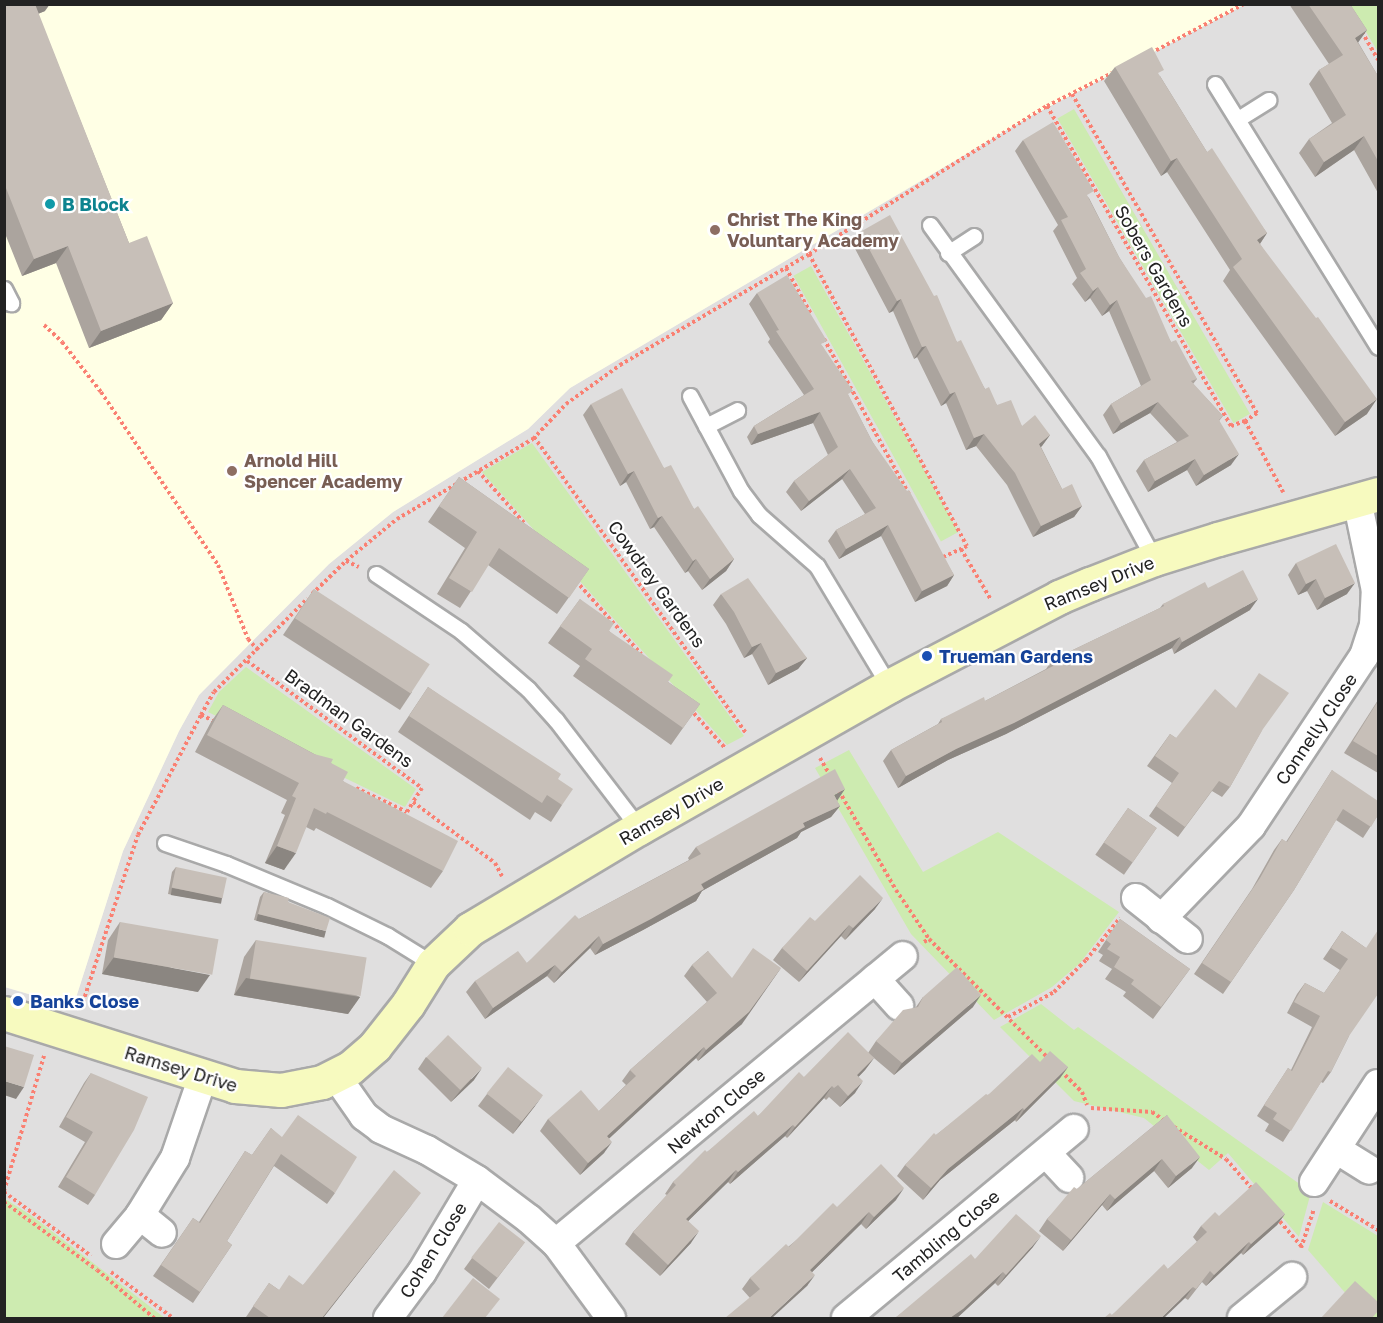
<!DOCTYPE html>
<html>
<head>
<meta charset="utf-8">
<style>
  body { margin:0 }
  #map { position:relative; width:1383px; height:1323px; overflow:hidden; background:#f2efe9; font-family:"Golos Text",sans-serif }
  div>[style] { position:absolute }
  .residential>* { inset:0; background:#e0dfdf }
  .education>* { inset:0; background:#ffffe5 }
  .grass>* { inset:0; background:#cdebb0; transform-origin:0 0 }
  .path>* { height:4px; margin-top:-2px; transform-origin:0; background:repeating-linear-gradient(90deg,#fa8072 0 3px,transparent 0 6px) }
  .roads { filter:drop-shadow(2px 0 #a9a9a9) drop-shadow(-2px 0 #a9a9a9) drop-shadow(0 2px #a9a9a9) drop-shadow(0 -2px #a9a9a9) }
  .lane>* { height:15px; margin:-7.5px; padding:0 7.5px; transform-origin:7.5px; border-radius:7.5px; background:#fff }
  .street>* { height:28px; margin:-14px; padding:0 14px; transform-origin:14px; border-radius:14px; background:#fff }
  .secondary>* { height:33px; margin:-16.5px; padding:0 16.5px; transform-origin:16.5px; border-radius:16.5px; background:#f7fabf }
  .wall>* { inset:0; background:#aba49e; transform-origin:0 0 }
  .shaded-wall>* { inset:0; background:#8b8681; transform-origin:0 0 }
  .building>* { inset:0; background:#c7bfb8; transform-origin:0 0 }
  .dots>* { width:16px; height:16px; translate:-50% -50%; box-sizing:border-box; border:3px solid #fff; border-radius:50% }
  span { translate:-50% -50%; white-space:nowrap; text-align:center; line-height:1.15; -webkit-text-stroke:4.5px #fff; paint-order:stroke }
  .culture-label { font-size:18px; color:#0d838f; font-weight:700 }
  .left { translate:0 -50%; text-align:left }
  .education-label { font-size:18px; color:#785e54; font-weight:700 }
  .street-label { font-size:18px; color:#222 }
  .transit-label { font-size:18px; color:#164399; font-weight:700 }
  .frame { position:absolute; inset:0; border:6px solid #222; pointer-events:none }
</style>
</head>
<body>
<div id="map">
  <div class="residential">
    <i style="clip-path:polygon(1244px 5px,1378px 5px,1378px 1318px,165px 1318px,5px 1198px,4px 987px,73px 1007px,123px 851px,179px 731px,199px 695px,329px 564px,393px 512px,528px 429px,570px 388px,1029px 117px)"></i>
  </div>
  <div class="education">
    <i style="clip-path:polygon(4px 5px,1244px 5px,1029px 117px,570px 388px,528px 429px,393px 512px,329px 564px,199px 695px,179px 731px,123px 851px,73px 1007px,5px 987px)"></i>
  </div>
  <div class="grass">
    <i style="clip-path:polygon(1350px 5px,1378px 5px,1378px 52px)"></i>
    <i style="left:1074px;top:109px;width:352px;height:19px;rotate:60deg"></i>
    <i style="left:811px;top:266px;width:304px;height:20px;rotate:61deg"></i>
    <i style="clip-path:polygon(532px 443px,744px 736px,727px 745px,482px 472px)"></i>
    <i style="clip-path:polygon(246px 667px,416px 789px,405px 807px,208px 712px,219px 692px)"></i>
    <i style="clip-path:polygon(849px 750px,923px 872px,998px 832px,1119px 912px,1080px 963px,1052px 987px,994px 1020px,911px 934px,815px 768px)"></i>
    <i style="clip-path:polygon(1041px 1004px,1074px 1030px,1078px 1027px,1311px 1192px,1299px 1237px,1228px 1153px,1209px 1170px,1144px 1118px,1074px 1101px,1000px 1027px)"></i>
    <i style="clip-path:polygon(4px 1198px,32px 1216px,165px 1318px,5px 1318px)"></i>
    <i style="clip-path:polygon(1323px 1202px,1378px 1236px,1378px 1318px,1367px 1318px,1308px 1250px)"></i>
  </div>
  <div class="path">
    <i style="left:1362px;top:32px;width:32px;rotate:60deg"></i>
    <i style="left:1151px;top:53px;width:105px;rotate:-27.8deg"></i>
    <i style="left:1072px;top:94px;width:369px;rotate:59.9deg"></i>
    <i style="left:1257px;top:413px;width:14px;rotate:146deg"></i>
    <i style="left:1245px;top:421px;width:81px;rotate:61.8deg"></i>
    <i style="left:1047px;top:106px;width:369px;rotate:60.1deg"></i>
    <i style="left:1231px;top:426px;width:15px;rotate:-20deg"></i>
    <i style="left:809px;top:254px;width:332px;rotate:61.6deg"></i>
    <i style="left:967px;top:546px;width:7px;rotate:153deg"></i>
    <i style="left:961px;top:549px;width:59px;rotate:59.5deg"></i>
    <i style="left:786px;top:268px;width:52px;rotate:61.5deg"></i>
    <i style="left:44px;top:325px;width:25px;rotate:43deg"></i>
    <i style="left:62px;top:342px;width:63px;rotate:52deg"></i>
    <i style="left:101px;top:392px;width:209px;rotate:55.9deg"></i>
    <i style="left:218px;top:565px;width:80px;rotate:67.9deg"></i>
    <i style="left:248px;top:639px;width:15px;rotate:48deg"></i>
    <i style="left:824px;top:339px;width:179px;rotate:61.3deg"></i>
    <i style="left:534px;top:437px;width:365px;rotate:54.4deg"></i>
    <i style="left:478px;top:471px;width:71px;rotate:48.4deg"></i>
    <i style="left:943px;top:557px;width:20px;rotate:-24deg"></i>
    <i style="left:346px;top:561px;width:14px;rotate:25deg"></i>
    <i style="left:576px;top:581px;width:98px;rotate:48.3deg"></i>
    <i style="left:312px;top:594px;width:47px;rotate:-44.1deg"></i>
    <i style="left:346px;top:561px;width:66px;rotate:-39.5deg"></i>
    <i style="left:397px;top:519px;width:158px;rotate:-30.5deg"></i>
    <i style="left:533px;top:439px;width:48px;rotate:-46.7deg"></i>
    <i style="left:566px;top:404px;width:67px;rotate:-35.8deg"></i>
    <i style="left:620px;top:365px;width:219px;rotate:-30.4deg"></i>
    <i style="left:809px;top:254px;width:280px;rotate:-31.9deg"></i>
    <i style="left:1047px;top:106px;width:73px;rotate:-26.9deg"></i>
    <i style="left:247px;top:661px;width:216px;rotate:36deg"></i>
    <i style="left:422px;top:788px;width:17px;rotate:123deg"></i>
    <i style="left:690px;top:709px;width:52px;rotate:48.1deg"></i>
    <i style="left:201px;top:715px;width:17px;rotate:25deg"></i>
    <i style="left:820px;top:758px;width:22px;rotate:60deg"></i>
    <i style="left:356px;top:788px;width:56px;rotate:25.2deg"></i>
    <i style="left:407px;top:812px;width:12px;rotate:-59deg"></i>
    <i style="left:413px;top:802px;width:102px;rotate:36.6deg"></i>
    <i style="left:495px;top:863px;width:15px;rotate:62deg"></i>
    <i style="left:839px;top:791px;width:114px;rotate:60.1deg"></i>
    <i style="left:896px;top:890px;width:59px;rotate:56deg"></i>
    <i style="left:924px;top:942px;width:6px;rotate:-31deg"></i>
    <i style="left:929px;top:939px;width:170px;rotate:45deg"></i>
    <i style="left:81px;top:1008px;width:182px;rotate:-71.8deg"></i>
    <i style="left:138px;top:835px;width:136px;rotate:-62.3deg"></i>
    <i style="left:201px;top:715px;width:26px;rotate:-61deg"></i>
    <i style="left:214px;top:692px;width:132px;rotate:-45deg"></i>
    <i style="left:1008px;top:1017px;width:52px;rotate:-28.5deg"></i>
    <i style="left:1054px;top:992px;width:45px;rotate:-45deg"></i>
    <i style="left:1086px;top:960px;width:54px;rotate:-51deg"></i>
    <i style="left:1061px;top:1071px;width:30px;rotate:45deg"></i>
    <i style="left:1082px;top:1092px;width:14px;rotate:69deg"></i>
    <i style="left:1091px;top:1108px;width:61px;rotate:3.8deg"></i>
    <i style="left:1152px;top:1112px;width:16px;rotate:35deg"></i>
    <i style="left:1174px;top:1127px;width:61px;rotate:31.6deg"></i>
    <i style="left:1226px;top:1159px;width:43px;rotate:48.8deg"></i>
    <i style="left:4px;top:1191px;width:141px;rotate:-73.5deg"></i>
    <i style="left:4px;top:1192px;width:108px;rotate:36.3deg"></i>
    <i style="left:1330px;top:1201px;width:56px;rotate:31.1deg"></i>
    <i style="left:4px;top:1202px;width:115px;rotate:36.2deg"></i>
    <i style="left:97px;top:1270px;width:75px;rotate:40.1deg"></i>
    <i style="left:1276px;top:1217px;width:38px;rotate:49deg"></i>
    <i style="left:1301px;top:1248px;width:41px;rotate:-71.6deg"></i>
    <i style="left:111px;top:1272px;width:77px;rotate:36.6deg"></i>
  </div>
  <div class="roads">
    <div class="lane">
      <i style="left:1215px;top:84px;width:309px;rotate:58.2deg"></i>
      <i style="left:1238px;top:119px;width:36px;rotate:-32deg"></i>
      <i style="left:930px;top:225px;width:286px;rotate:54deg"></i>
      <i style="left:1098px;top:456px;width:117px;rotate:61.5deg"></i>
      <i style="left:948px;top:253px;width:31px;rotate:-33deg"></i>
      <i style="left:4px;top:289px;width:16px;rotate:63deg"></i>
      <i style="left:11px;top:303px;width:7px;rotate:-164deg"></i>
      <i style="left:690px;top:396px;width:108px;rotate:61.8deg"></i>
      <i style="left:741px;top:491px;width:30px;rotate:53deg"></i>
      <i style="left:759px;top:515px;width:77px;rotate:41.3deg"></i>
      <i style="left:817px;top:566px;width:140px;rotate:59deg"></i>
      <i style="left:706px;top:426px;width:35px;rotate:-27deg"></i>
      <i style="left:376px;top:574px;width:102px;rotate:33.8deg"></i>
      <i style="left:461px;top:631px;width:89px;rotate:40.9deg"></i>
      <i style="left:528px;top:689px;width:42px;rotate:47.9deg"></i>
      <i style="left:556px;top:720px;width:136px;rotate:52.5deg"></i>
      <i style="left:165px;top:843px;width:65px;rotate:19deg"></i>
      <i style="left:226px;top:864px;width:109px;rotate:22.6deg"></i>
      <i style="left:327px;top:906px;width:68px;rotate:26.2deg"></i>
      <i style="left:388px;top:936px;width:53px;rotate:31.9deg"></i>
    </div>
    <div class="street">
      <i style="left:1136px;top:898px;width:66px;rotate:38.3deg"></i>
      <i style="left:1161px;top:919px;width:129px;rotate:-45.9deg"></i>
      <i style="left:1251px;top:826px;width:204px;rotate:-56.4deg"></i>
      <i style="left:1364px;top:656px;width:33px;rotate:-72deg"></i>
      <i style="left:1374px;top:625px;width:34px;rotate:-87deg"></i>
      <i style="left:1376px;top:591px;width:93px;rotate:-101.8deg"></i>
      <i style="left:875px;top:979px;width:36px;rotate:48deg"></i>
      <i style="left:336px;top:1076px;width:49px;rotate:55deg"></i>
      <i style="left:364px;top:1116px;width:21px;rotate:37deg"></i>
      <i style="left:381px;top:1129px;width:51px;rotate:24.5deg"></i>
      <i style="left:427px;top:1150px;width:58px;rotate:31deg"></i>
      <i style="left:477px;top:1180px;width:65px;rotate:36.9deg"></i>
      <i style="left:529px;top:1219px;width:36px;rotate:42deg"></i>
      <i style="left:556px;top:1243px;width:93px;rotate:53.7deg"></i>
      <i style="left:1336px;top:1149px;width:39px;rotate:32deg"></i>
      <i style="left:1046px;top:1153px;width:34px;rotate:47deg"></i>
      <i style="left:1314px;top:1182px;width:117px;rotate:-56.9deg"></i>
      <i style="left:140px;top:1215px;width:28px;rotate:39deg"></i>
      <i style="left:556px;top:1243px;width:450px;rotate:-39.6deg"></i>
      <i style="left:116px;top:1244px;width:38px;rotate:-50deg"></i>
      <i style="left:140px;top:1215px;width:67px;rotate:-58.4deg"></i>
      <i style="left:175px;top:1158px;width:87px;rotate:-71.1deg"></i>
      <i style="left:388px;top:1318px;width:57px;rotate:-53.5deg"></i>
      <i style="left:422px;top:1272px;width:107px;rotate:-59.1deg"></i>
      <i style="left:846px;top:1318px;width:296px;rotate:-39.7deg"></i>
      <i style="left:1242px;top:1318px;width:65px;rotate:-39.4deg"></i>
    </div>
    <div class="secondary">
      <i style="left:4px;top:1013px;width:242px;rotate:17.5deg"></i>
      <i style="left:235px;top:1086px;width:46px;rotate:5deg"></i>
      <i style="left:281px;top:1090px;width:42px;rotate:-11deg"></i>
      <i style="left:322px;top:1082px;width:31px;rotate:-27deg"></i>
      <i style="left:350px;top:1068px;width:33px;rotate:-41deg"></i>
      <i style="left:375px;top:1046px;width:53px;rotate:-51.8deg"></i>
      <i style="left:408px;top:1004px;width:47px;rotate:-58deg"></i>
      <i style="left:433px;top:964px;width:51px;rotate:-43.4deg"></i>
      <i style="left:470px;top:929px;width:197px;rotate:-30.9deg"></i>
      <i style="left:639px;top:828px;width:288px;rotate:-29.6deg"></i>
      <i style="left:889px;top:686px;width:192px;rotate:-27.6deg"></i>
      <i style="left:1059px;top:597px;width:34px;rotate:-23deg"></i>
      <i style="left:1090px;top:584px;width:69px;rotate:-21.3deg"></i>
      <i style="left:1154px;top:559px;width:67px;rotate:-17.4deg"></i>
      <i style="left:1218px;top:539px;width:166px;rotate:-15.7deg"></i>
    </div>
  </div>
  <div class="wall">
    <i style="clip-path:polygon(4px 4px,45px 11px,38px 14px,129px 243px,173px 303px,161px 320px,89px 348px,56px 263px,22px 276px,4px 231px)"></i>
    <i style="clip-path:polygon(1289px 4px,1350px 4px,1367px 30px,1358px 42px,1378px 76px,1378px 193px,1354px 150px,1315px 177px,1299px 153px,1309px 139px,1332px 123px,1309px 84px,1319px 70px,1329px 64px)"></i>
    <i style="clip-path:polygon(1115px 67px,1160px 76px,1207px 152px,1267px 233px,1260px 244px,1367px 414px,1335px 436px,1223px 281px,1230px 270px,1167px 172px,1161px 176px,1104px 81px)"></i>
    <i style="clip-path:polygon(1023px 140px,1089px 198px,1119px 257px,1171px 342px,1197px 379px,1193px 384px,1223px 416px,1219px 421px,1231px 465px,1196px 486px,1187px 470px,1148px 492px,1136px 471px,1144px 460px,1177px 442px,1150px 413px,1113px 434px,1103px 415px,1111px 404px,1141px 386px,1109px 311px,1102px 316px,1090px 298px,1085px 302px,1072px 284px,1077px 278px,1053px 231px,1058px 225px,1015px 151px)"></i>
    <i style="clip-path:polygon(860px 232px,957px 342px,985px 389px,997px 405px,1022px 426px,1050px 435px,1041px 447px,1062px 489px,1082px 506px,1074px 517px,1033px 537px,1007px 485px,976px 446px,966px 450px,946px 403px,941px 406px,917px 357px,914px 359px,893px 311px,889px 313px,852px 243px)"></i>
    <i style="clip-path:polygon(757px 293px,823px 347px,872px 441px,954px 575px,947px 586px,915px 602px,881px 536px,839px 559px,828px 541px,836px 530px,865px 514px,842px 479px,801px 511px,786px 492px,794px 481px,828px 455px,813px 423px,751px 445px,747px 437px,754px 426px,804px 395px,768px 342px,770px 339px,749px 304px)"></i>
    <i style="clip-path:polygon(591px 404px,664px 468px,694px 509px,734px 559px,726px 571px,702px 590px,688px 571px,685px 573px,654px 527px,650px 529px,626px 482px,620px 486px,583px 415px)"></i>
    <i style="clip-path:polygon(459px 477px,589px 569px,557px 614px,488px 565px,460px 608px,437px 594px,465px 548px,428px 522px)"></i>
    <i style="clip-path:polygon(1296px 563px,1347px 594px,1317px 610px,1307px 591px,1298px 595px,1288px 575px)"></i>
    <i style="clip-path:polygon(1208px 588px,1250px 610px,1174px 654px,1172px 648px,1006px 734px,948px 760px,898px 788px,883px 761px,891px 750px,938px 724px,941px 719px,985px 701px,1046px 669px,1052px 660px,1160px 608px,1163px 604px)"></i>
    <i style="clip-path:polygon(314px 589px,412px 692px,400px 710px,283px 635px)"></i>
    <i style="clip-path:polygon(721px 594px,807px 658px,798px 669px,768px 685px,752px 654px,744px 658px,726px 624px,713px 605px)"></i>
    <i style="clip-path:polygon(580px 599px,609px 631px,668px 682px,700px 704px,671px 745px,573px 676px,580px 666px,548px 643px)"></i>
    <i style="clip-path:polygon(428px 687px,558px 779px,562px 805px,551px 822px,535px 812px,530px 820px,398px 732px)"></i>
    <i style="clip-path:polygon(1378px 700px,1378px 773px,1344px 753px)"></i>
    <i style="clip-path:polygon(223px 705px,331px 763px,343px 781px,443px 871px,431px 888px,316px 828px,314px 831px,306px 827px,284px 870px,265px 863px,285px 815px,281px 813px,287px 800px,195px 752px,211px 722px)"></i>
    <i style="clip-path:polygon(1262px 730px,1230px 787px,1222px 797px,1212px 791px,1178px 837px,1149px 816px,1172px 783px,1147px 766px,1170px 734px,1176px 738px)"></i>
    <i style="clip-path:polygon(1332px 770px,1378px 815px,1363px 838px,1336px 820px,1294px 890px,1223px 994px,1194px 974px,1252px 889px,1274px 850px,1282px 839px,1286px 842px)"></i>
    <i style="clip-path:polygon(837px 801px,840px 806px,831px 817px,801px 832px,797px 838px,702px 891px,696px 901px,643px 930px,595px 955px,590px 948px,554px 983px,547px 976px,485px 1019px,466px 992px,475px 981px,527px 963px,579px 919px,689px 860px,688px 858px,696px 847px)"></i>
    <i style="left:1128px;top:808px;width:35px;height:57px;rotate:35deg"></i>
    <i style="clip-path:polygon(176px 867px,218px 903px,168px 894px,172px 872px)"></i>
    <i style="clip-path:polygon(264px 892px,288px 902px,322px 937px,254px 920px,260px 897px)"></i>
    <i style="clip-path:polygon(875px 909px,845px 940px,841px 936px,799px 982px,773px 960px,782px 948px,815px 921px)"></i>
    <i style="clip-path:polygon(1120px 919px,1190px 969px,1153px 1019px,1123px 996px,1126px 992px,1105px 979px,1112px 969px,1099px 961px,1103px 955px,1098px 952px)"></i>
    <i style="clip-path:polygon(120px 922px,198px 992px,102px 974px,108px 940px)"></i>
    <i style="clip-path:polygon(1342px 931px,1366px 948px,1349px 1036px,1331px 1072px,1323px 1083px,1321px 1082px,1283px 1142px,1265px 1131px,1269px 1124px,1257px 1116px,1288px 1068px,1291px 1070px,1312px 1027px,1287px 1013px,1297px 994px,1305px 983px,1324px 993px,1340px 970px,1323px 959px)"></i>
    <i style="clip-path:polygon(256px 940px,360px 997px,348px 1014px,234px 995px,244px 957px)"></i>
    <i style="clip-path:polygon(708px 951px,742px 1024px,698px 1061px,696px 1058px,609px 1138px,604px 1153px,580px 1175px,540px 1131px,548px 1119px,599px 1111px,626px 1085px,622px 1081px,630px 1070px,707px 1002px,684px 976px,692px 965px)"></i>
    <i style="clip-path:polygon(923px 997px,973px 1007px,894px 1075px,868px 1053px,876px 1041px,916px 1007px)"></i>
    <i style="clip-path:polygon(426px 1057px,474px 1080px,451px 1102px,418px 1069px)"></i>
    <i style="clip-path:polygon(874px 1058px,865px 1070px,858px 1077px,855px 1093px,840px 1107px,829px 1097px,826px 1100px,824px 1098px,787px 1138px,785px 1136px,730px 1184px,728px 1182px,688px 1221px,691px 1243px,660px 1276px,625px 1244px,633px 1232px,667px 1195px,665px 1194px,673px 1182px,707px 1152px,758px 1116px,804px 1077px)"></i>
    <i style="clip-path:polygon(1040px 1062px,1068px 1067px,1060px 1078px,1016px 1122px,1015px 1120px,940px 1180px,923px 1200px,897px 1176px,905px 1165px,936px 1135px,988px 1095px)"></i>
    <i style="clip-path:polygon(91px 1073px,95px 1195px,88px 1205px,58px 1187px,85px 1142px,59px 1127px,84px 1083px)"></i>
    <i style="clip-path:polygon(487px 1094px,535px 1106px,513px 1134px,478px 1106px)"></i>
    <i style="clip-path:polygon(1167px 1115px,1192px 1168px,1168px 1188px,1154px 1171px,1107px 1211px,1102px 1205px,1063px 1251px,1039px 1231px,1047px 1219px,1077px 1189px)"></i>
    <i style="clip-path:polygon(271px 1128px,335px 1193px,327px 1204px,274px 1166px,227px 1241px,232px 1245px,193px 1303px,153px 1276px,193px 1218px,199px 1222px,245px 1151px,252px 1155px)"></i>
    <i style="clip-path:polygon(896px 1200px,866px 1229px,861px 1224px,812px 1272px,807px 1286px,750px 1298px,742px 1289px,750px 1278px,837px 1207px)"></i>
    <i style="clip-path:polygon(413px 1203px,323px 1318px,248px 1318px,246px 1317px,269px 1283px,279px 1290px,303px 1285px)"></i>
    <i style="clip-path:polygon(1285px 1214px,1277px 1225px,1243px 1255px,1241px 1253px,1206px 1286px,1202px 1282px,1188px 1300px,1185px 1298px,1112px 1315px,1168px 1269px,1197px 1242px,1193px 1237px,1201px 1226px,1219px 1216px)"></i>
    <i style="clip-path:polygon(525px 1242px,489px 1289px,464px 1269px,472px 1258px)"></i>
    <i style="clip-path:polygon(1033px 1247px,998px 1286px,995px 1283px,957px 1318px,895px 1318px,975px 1259px)"></i>
  </div>
  <div class="shaded-wall">
    <i style="clip-path:polygon(33px 4px,50px 4px,45px 11px,22px 20px)"></i>
    <i style="clip-path:polygon(1367px 30px,1357px 44px,1355px 38px)"></i>
    <i style="clip-path:polygon(1364px 136px,1354px 150px,1315px 177px,1324px 162px)"></i>
    <i style="clip-path:polygon(1177px 158px,1167px 172px,1161px 176px,1171px 161px)"></i>
    <i style="clip-path:polygon(1267px 233px,1257px 248px,1257px 240px)"></i>
    <i style="clip-path:polygon(68px 246px,56px 263px,22px 276px,34px 259px)"></i>
    <i style="clip-path:polygon(1098px 287px,1090px 298px,1085px 302px,1093px 291px)"></i>
    <i style="clip-path:polygon(901px 299px,893px 311px,889px 313px,897px 301px)"></i>
    <i style="clip-path:polygon(1117px 300px,1109px 311px,1102px 316px,1110px 305px)"></i>
    <i style="clip-path:polygon(173px 303px,161px 320px,89px 348px,101px 331px)"></i>
    <i style="clip-path:polygon(926px 346px,917px 357px,914px 359px,922px 347px)"></i>
    <i style="clip-path:polygon(955px 392px,946px 403px,941px 406px,950px 394px)"></i>
    <i style="clip-path:polygon(1377px 399px,1367px 414px,1335px 436px,1345px 422px)"></i>
    <i style="clip-path:polygon(1158px 402px,1150px 413px,1113px 434px,1121px 423px)"></i>
    <i style="clip-path:polygon(820px 412px,813px 423px,751px 445px,758px 434px)"></i>
    <i style="clip-path:polygon(984px 434px,976px 446px,966px 450px,974px 438px)"></i>
    <i style="clip-path:polygon(1050px 435px,1042px 446px,1031px 455px,1039px 444px)"></i>
    <i style="clip-path:polygon(1239px 454px,1231px 465px,1196px 486px,1204px 475px)"></i>
    <i style="clip-path:polygon(1195px 459px,1187px 470px,1148px 492px,1155px 481px)"></i>
    <i style="clip-path:polygon(850px 469px,842px 479px,801px 511px,809px 501px)"></i>
    <i style="clip-path:polygon(634px 471px,626px 482px,620px 486px,628px 474px)"></i>
    <i style="clip-path:polygon(1082px 506px,1074px 517px,1033px 537px,1041px 526px)"></i>
    <i style="clip-path:polygon(662px 516px,654px 527px,650px 529px,658px 518px)"></i>
    <i style="clip-path:polygon(888px 525px,881px 536px,839px 559px,846px 549px)"></i>
    <i style="clip-path:polygon(696px 559px,688px 571px,685px 573px,693px 561px)"></i>
    <i style="clip-path:polygon(734px 559px,726px 571px,702px 590px,710px 579px)"></i>
    <i style="clip-path:polygon(954px 575px,947px 586px,915px 602px,922px 591px)"></i>
    <i style="clip-path:polygon(1316px 579px,1307px 591px,1298px 595px,1306px 584px)"></i>
    <i style="clip-path:polygon(1355px 583px,1347px 594px,1317px 610px,1325px 598px)"></i>
    <i style="clip-path:polygon(1258px 599px,1250px 610px,1174px 654px,1182px 642px)"></i>
    <i style="clip-path:polygon(1180px 637px,1172px 648px,1006px 734px,948px 760px,898px 788px,906px 776px,956px 749px)"></i>
    <i style="clip-path:polygon(761px 643px,752px 654px,744px 658px,752px 647px)"></i>
    <i style="clip-path:polygon(807px 658px,798px 669px,768px 685px,776px 673px)"></i>
    <i style="clip-path:polygon(845px 789px,837px 801px,834px 795px)"></i>
    <i style="clip-path:polygon(840px 806px,831px 817px,801px 832px,797px 838px,702px 891px,696px 901px,643px 930px,595px 955px,603px 944px,803px 823px)"></i>
    <i style="clip-path:polygon(277px 846px,296px 853px,284px 870px,265px 863px)"></i>
    <i style="left:172px;top:888px;width:51px;height:7px;rotate:10deg"></i>
    <i style="clip-path:polygon(883px 898px,875px 909px,845px 940px,853px 928px)"></i>
    <i style="left:258px;top:914px;width:70px;height:7px;rotate:14deg"></i>
    <i style="clip-path:polygon(849px 925px,841px 936px,799px 982px,807px 971px)"></i>
    <i style="clip-path:polygon(599px 936px,590px 948px,554px 983px,562px 972px)"></i>
    <i style="clip-path:polygon(114px 957px,210px 975px,198px 992px,102px 974px)"></i>
    <i style="clip-path:polygon(555px 965px,547px 976px,485px 1019px,493px 1008px)"></i>
    <i style="clip-path:polygon(781px 968px,742px 1024px,698px 1061px,706px 1050px)"></i>
    <i style="clip-path:polygon(246px 978px,360px 997px,348px 1014px,234px 995px)"></i>
    <i style="clip-path:polygon(981px 995px,973px 1007px,894px 1075px,902px 1063px)"></i>
    <i style="clip-path:polygon(704px 1047px,696px 1058px,599px 1148px,607px 1136px)"></i>
    <i style="clip-path:polygon(874px 1058px,865px 1070px,849px 1087px,857px 1075px)"></i>
    <i style="clip-path:polygon(1068px 1067px,1060px 1078px,1016px 1122px,1024px 1110px)"></i>
    <i style="clip-path:polygon(482px 1068px,474px 1080px,451px 1102px,460px 1091px)"></i>
    <i style="clip-path:polygon(5px 1081px,24px 1087px,16px 1099px,4px 1095px)"></i>
    <i style="clip-path:polygon(863px 1081px,855px 1093px,840px 1107px,848px 1096px)"></i>
    <i style="clip-path:polygon(832px 1086px,824px 1098px,787px 1138px,795px 1127px)"></i>
    <i style="clip-path:polygon(543px 1095px,535px 1106px,513px 1134px,521px 1122px)"></i>
    <i style="clip-path:polygon(1023px 1108px,1015px 1120px,940px 1180px,923px 1200px,931px 1188px,948px 1169px)"></i>
    <i style="clip-path:polygon(793px 1125px,785px 1136px,730px 1184px,738px 1172px)"></i>
    <i style="clip-path:polygon(612px 1142px,604px 1153px,580px 1175px,588px 1163px)"></i>
    <i style="clip-path:polygon(1200px 1157px,1192px 1168px,1168px 1188px,1176px 1176px)"></i>
    <i style="clip-path:polygon(1162px 1159px,1154px 1171px,1107px 1211px,1115px 1199px)"></i>
    <i style="clip-path:polygon(736px 1170px,728px 1182px,678px 1231px,686px 1219px)"></i>
    <i style="clip-path:polygon(904px 1188px,896px 1200px,866px 1229px,874px 1217px)"></i>
    <i style="clip-path:polygon(421px 1193px,323px 1318px,322px 1318px)"></i>
    <i style="clip-path:polygon(1110px 1194px,1102px 1205px,1063px 1251px,1071px 1240px)"></i>
    <i style="clip-path:polygon(869px 1212px,861px 1224px,802px 1282px,810px 1270px)"></i>
    <i style="clip-path:polygon(1285px 1214px,1277px 1225px,1243px 1255px,1251px 1244px)"></i>
    <i style="clip-path:polygon(699px 1231px,691px 1243px,660px 1276px,668px 1265px)"></i>
    <i style="clip-path:polygon(1041px 1236px,1033px 1247px,998px 1286px,1006px 1275px)"></i>
    <i style="clip-path:polygon(1249px 1242px,1241px 1253px,1206px 1286px,1214px 1275px)"></i>
    <i style="clip-path:polygon(1003px 1272px,995px 1283px,957px 1318px,950px 1318px)"></i>
    <i style="clip-path:polygon(815px 1275px,807px 1286px,772px 1318px,769px 1318px)"></i>
    <i style="clip-path:polygon(1193px 1287px,1185px 1298px,1164px 1318px,1161px 1318px)"></i>
  </div>
  <div class="building">
    <i style="clip-path:polygon(4px 4px,35px 4px,129px 243px,147px 236px,173px 303px,101px 331px,68px 246px,34px 259px,4px 183px)"></i>
    <i style="clip-path:polygon(1308px 4px,1350px 4px,1367px 30px,1355px 38px,1378px 76px,1378px 161px,1364px 136px,1324px 162px,1309px 139px,1346px 115px,1319px 70px,1343px 55px)"></i>
    <i style="clip-path:polygon(1152px 47px,1164px 70px,1158px 73px,1207px 152px,1212px 148px,1267px 233px,1257px 240px,1316px 318px,1318px 317px,1377px 399px,1345px 422px,1233px 267px,1242px 259px,1177px 158px,1171px 161px,1115px 67px)"></i>
    <i style="clip-path:polygon(1053px 122px,1094px 191px,1087px 195px,1119px 257px,1146px 298px,1151px 296px,1171px 342px,1176px 340px,1197px 379px,1191px 381px,1223px 416px,1219px 420px,1239px 454px,1204px 475px,1195px 459px,1155px 481px,1144px 460px,1189px 436px,1158px 402px,1121px 423px,1111px 404px,1151px 380px,1117px 300px,1110px 305px,1098px 287px,1093px 291px,1080px 273px,1086px 269px,1061px 220px,1068px 217px,1023px 140px)"></i>
    <i style="clip-path:polygon(890px 215px,934px 296px,937px 295px,957px 342px,961px 340px,985px 389px,989px 387px,997px 405px,1011px 400px,1022px 426px,1035px 415px,1050px 435px,1039px 444px,1062px 489px,1072px 484px,1082px 506px,1041px 526px,1015px 473px,984px 434px,974px 438px,955px 392px,950px 394px,926px 346px,922px 347px,901px 299px,897px 301px,860px 232px)"></i>
    <i style="clip-path:polygon(787px 275px,827px 341px,821px 344px,853px 391px,848px 394px,872px 441px,907px 491px,909px 490px,954px 575px,922px 591px,888px 525px,846px 549px,836px 530px,876px 508px,850px 469px,809px 501px,794px 481px,838px 447px,820px 412px,758px 434px,754px 426px,814px 389px,776px 331px,779px 330px,757px 293px)"></i>
    <i style="clip-path:polygon(622px 388px,664px 468px,671px 465px,694px 509px,698px 506px,734px 559px,710px 579px,696px 559px,693px 561px,662px 516px,658px 518px,634px 471px,628px 474px,591px 404px)"></i>
    <i style="clip-path:polygon(459px 477px,589px 569px,569px 598px,499px 548px,472px 592px,449px 578px,477px 532px,439px 506px)"></i>
    <i style="clip-path:polygon(1336px 544px,1355px 583px,1325px 598px,1316px 579px,1306px 584px,1296px 563px)"></i>
    <i style="clip-path:polygon(1243px 570px,1258px 599px,1182px 642px,1180px 637px,1014px 723px,956px 749px,906px 776px,891px 750px,942px 722px,941px 719px,984px 697px,985px 701px,1055px 665px,1052px 660px,1164px 606px,1163px 604px,1205px 582px,1208px 588px)"></i>
    <i style="clip-path:polygon(748px 578px,807px 658px,776px 673px,761px 643px,752px 647px,734px 612px,721px 594px)"></i>
    <i style="left:314px;top:589px;width:138px;height:35px;rotate:33deg"></i>
    <i style="clip-path:polygon(580px 599px,614px 623px,609px 631px,673px 675px,668px 682px,700px 704px,683px 728px,585px 659px,592px 649px,560px 626px)"></i>
    <i style="clip-path:polygon(1259px 673px,1289px 693px,1263px 729px,1230px 787px,1219px 781px,1185px 827px,1156px 806px,1179px 773px,1155px 756px,1170px 734px,1176px 738px,1215px 689px,1236px 708px)"></i>
    <i style="clip-path:polygon(428px 687px,561px 774px,558px 779px,573px 789px,562px 805px,547px 795px,542px 803px,409px 716px)"></i>
    <i style="clip-path:polygon(1378px 701px,1378px 756px,1353px 741px)"></i>
    <i style="clip-path:polygon(223px 705px,314px 754px,333px 759px,331px 763px,348px 772px,343px 781px,458px 841px,443px 871px,327px 812px,326px 814px,314px 808px,296px 853px,277px 846px,296px 798px,292px 796px,299px 783px,207px 735px)"></i>
    <i style="clip-path:polygon(835px 769px,845px 789px,834px 795px,840px 806px,803px 823px,805px 827px,701px 884px,704px 889px,651px 919px,603px 944px,599px 936px,562px 972px,555px 965px,493px 1008px,475px 981px,518px 951px,527px 963px,575px 915px,579px 919px,701px 854px,696px 847px)"></i>
    <i style="clip-path:polygon(1332px 770px,1378px 801px,1378px 815px,1371px 827px,1343px 809px,1294px 890px,1231px 982px,1202px 963px,1260px 878px,1282px 839px,1287px 842px)"></i>
    <i style="left:1128px;top:808px;width:35px;height:42px;rotate:35deg"></i>
    <i style="left:176px;top:867px;width:52px;height:21px;rotate:12deg"></i>
    <i style="clip-path:polygon(860px 875px,883px 898px,853px 928px,849px 925px,807px 971px,782px 948px,810px 917px,815px 921px)"></i>
    <i style="clip-path:polygon(264px 892px,289px 898px,288px 902px,330px 918px,326px 931px,258px 914px)"></i>
    <i style="clip-path:polygon(1120px 919px,1190px 969px,1161px 1007px,1131px 984px,1134px 980px,1114px 967px,1120px 957px,1107px 949px,1111px 944px,1106px 940px)"></i>
    <i style="left:120px;top:922px;width:100px;height:36px;rotate:10deg"></i>
    <i style="clip-path:polygon(1378px 930px,1378px 994px,1349px 1036px,1331px 1072px,1328px 1071px,1291px 1131px,1273px 1119px,1277px 1113px,1264px 1105px,1288px 1068px,1292px 1071px,1320px 1016px,1294px 1002px,1305px 983px,1324px 993px,1348px 959px,1331px 948px,1342px 931px,1366px 948px)"></i>
    <i style="left:256px;top:940px;width:112px;height:39px;rotate:9deg"></i>
    <i style="clip-path:polygon(753px 948px,781px 968px,749px 1012px,706px 1050px,704px 1047px,607px 1136px,612px 1142px,588px 1163px,548px 1119px,581px 1090px,599px 1111px,636px 1076px,630px 1070px,717px 993px,692px 965px,708px 951px,732px 978px)"></i>
    <i style="clip-path:polygon(957px 967px,981px 995px,902px 1063px,876px 1041px,903px 1010px,918px 1007px,923px 997px)"></i>
    <i style="clip-path:polygon(848px 1032px,874px 1058px,857px 1075px,863px 1081px,848px 1096px,838px 1085px,834px 1088px,832px 1086px,795px 1127px,793px 1125px,738px 1172px,736px 1170px,686px 1219px,699px 1231px,668px 1265px,633px 1232px,676px 1185px,673px 1182px,705px 1150px,707px 1152px,754px 1111px,758px 1116px,799px 1072px,804px 1077px)"></i>
    <i style="left:448px;top:1035px;width:47px;height:31px;rotate:44deg"></i>
    <i style="clip-path:polygon(4px 1046px,34px 1055px,24px 1087px,4px 1081px)"></i>
    <i style="clip-path:polygon(1050px 1051px,1068px 1067px,1024px 1110px,1023px 1108px,948px 1169px,931px 1188px,905px 1165px,934px 1133px,936px 1135px,986px 1094px,988px 1095px,1032px 1054px,1040px 1062px)"></i>
    <i style="left:508px;top:1067px;width:45px;height:34px;rotate:39deg"></i>
    <i style="clip-path:polygon(91px 1073px,148px 1097px,134px 1130px,95px 1195px,66px 1177px,93px 1132px,66px 1117px)"></i>
    <i style="clip-path:polygon(298px 1115px,357px 1157px,335px 1193px,281px 1154px,227px 1241px,232px 1245px,200px 1292px,161px 1265px,193px 1218px,200px 1223px,245px 1151px,252px 1155px,271px 1128px,282px 1137px)"></i>
    <i style="clip-path:polygon(1167px 1115px,1200px 1157px,1176px 1176px,1162px 1159px,1115px 1199px,1110px 1194px,1071px 1240px,1047px 1219px,1074px 1187px,1077px 1189px)"></i>
    <i style="clip-path:polygon(881px 1164px,904px 1188px,874px 1217px,869px 1212px,810px 1270px,815px 1275px,770px 1317px,771px 1318px,725px 1318px,760px 1289px,750px 1278px,786px 1244px,789px 1247px,833px 1203px,837px 1207px)"></i>
    <i style="clip-path:polygon(394px 1170px,421px 1193px,322px 1318px,270px 1318px,253px 1306px,269px 1283px,279px 1290px,289px 1275px,303px 1285px)"></i>
    <i style="clip-path:polygon(1256px 1182px,1285px 1214px,1251px 1244px,1249px 1242px,1214px 1275px,1210px 1271px,1196px 1289px,1193px 1287px,1161px 1318px,1104px 1318px,1110px 1313px,1112px 1315px,1164px 1264px,1168px 1269px,1207px 1232px,1201px 1226px,1215px 1212px,1219px 1216px)"></i>
    <i style="clip-path:polygon(1016px 1214px,1041px 1236px,1006px 1275px,1003px 1272px,963px 1309px,950px 1318px,895px 1318px,971px 1254px,975px 1259px)"></i>
    <i style="left:499px;top:1222px;width:33px;height:45px;rotate:38deg"></i>
    <i style="clip-path:polygon(473px 1278px,500px 1299px,485px 1318px,442px 1318px)"></i>
    <i style="clip-path:polygon(1355px 1281px,1378px 1302px,1378px 1311px,1372px 1318px,1321px 1318px)"></i>
  </div>
  <div class="dots">
    <i style="left:50px;top:204px;background:#0f9aa8"></i>
    <i style="left:715px;top:230px;background:#8d6e63"></i>
    <i style="left:232px;top:471px;background:#8d6e63"></i>
    <i style="left:927px;top:656px;background:#1a4fb4"></i>
    <i style="left:18px;top:1001px;background:#1a4fb4"></i>
  </div>
  <div class="culture-label">
    <span class="left" style="left:62px;top:204px">B Block</span>
  </div>
  <div class="education-label">
    <span class="left" style="left:727px;top:230px">Christ The King<br>Voluntary Academy</span>
    <span class="left" style="left:244px;top:471px">Arnold Hill<br>Spencer Academy</span>
  </div>
  <div class="street-label">
    <span style="left:1154px;top:266px;rotate:60deg">Sobers Gardens</span>
    <span style="left:1099px;top:583px;rotate:-22deg">Ramsey Drive</span>
    <span style="left:657px;top:584px;rotate:54deg">Cowdrey Gardens</span>
    <span style="left:349px;top:718px;rotate:36deg">Bradman Gardens</span>
    <span style="left:1316px;top:729px;rotate:-56deg">Connelly Close</span>
    <span style="left:671px;top:811px;rotate:-30deg">Ramsey Drive</span>
    <span style="left:181px;top:1069px;rotate:17deg">Ramsey Drive</span>
    <span style="left:716px;top:1111px;rotate:-40deg">Newton Close</span>
    <span style="left:946px;top:1236px;rotate:-40deg">Tambling Close</span>
    <span style="left:433px;top:1250px;rotate:-58deg">Cohen Close</span>
  </div>
  <div class="transit-label">
    <span class="left" style="left:939px;top:656px">Trueman Gardens</span>
    <span class="left" style="left:30px;top:1001px">Banks Close</span>
  </div>
  <div class="frame"></div>
</div>
</body>
</html>
